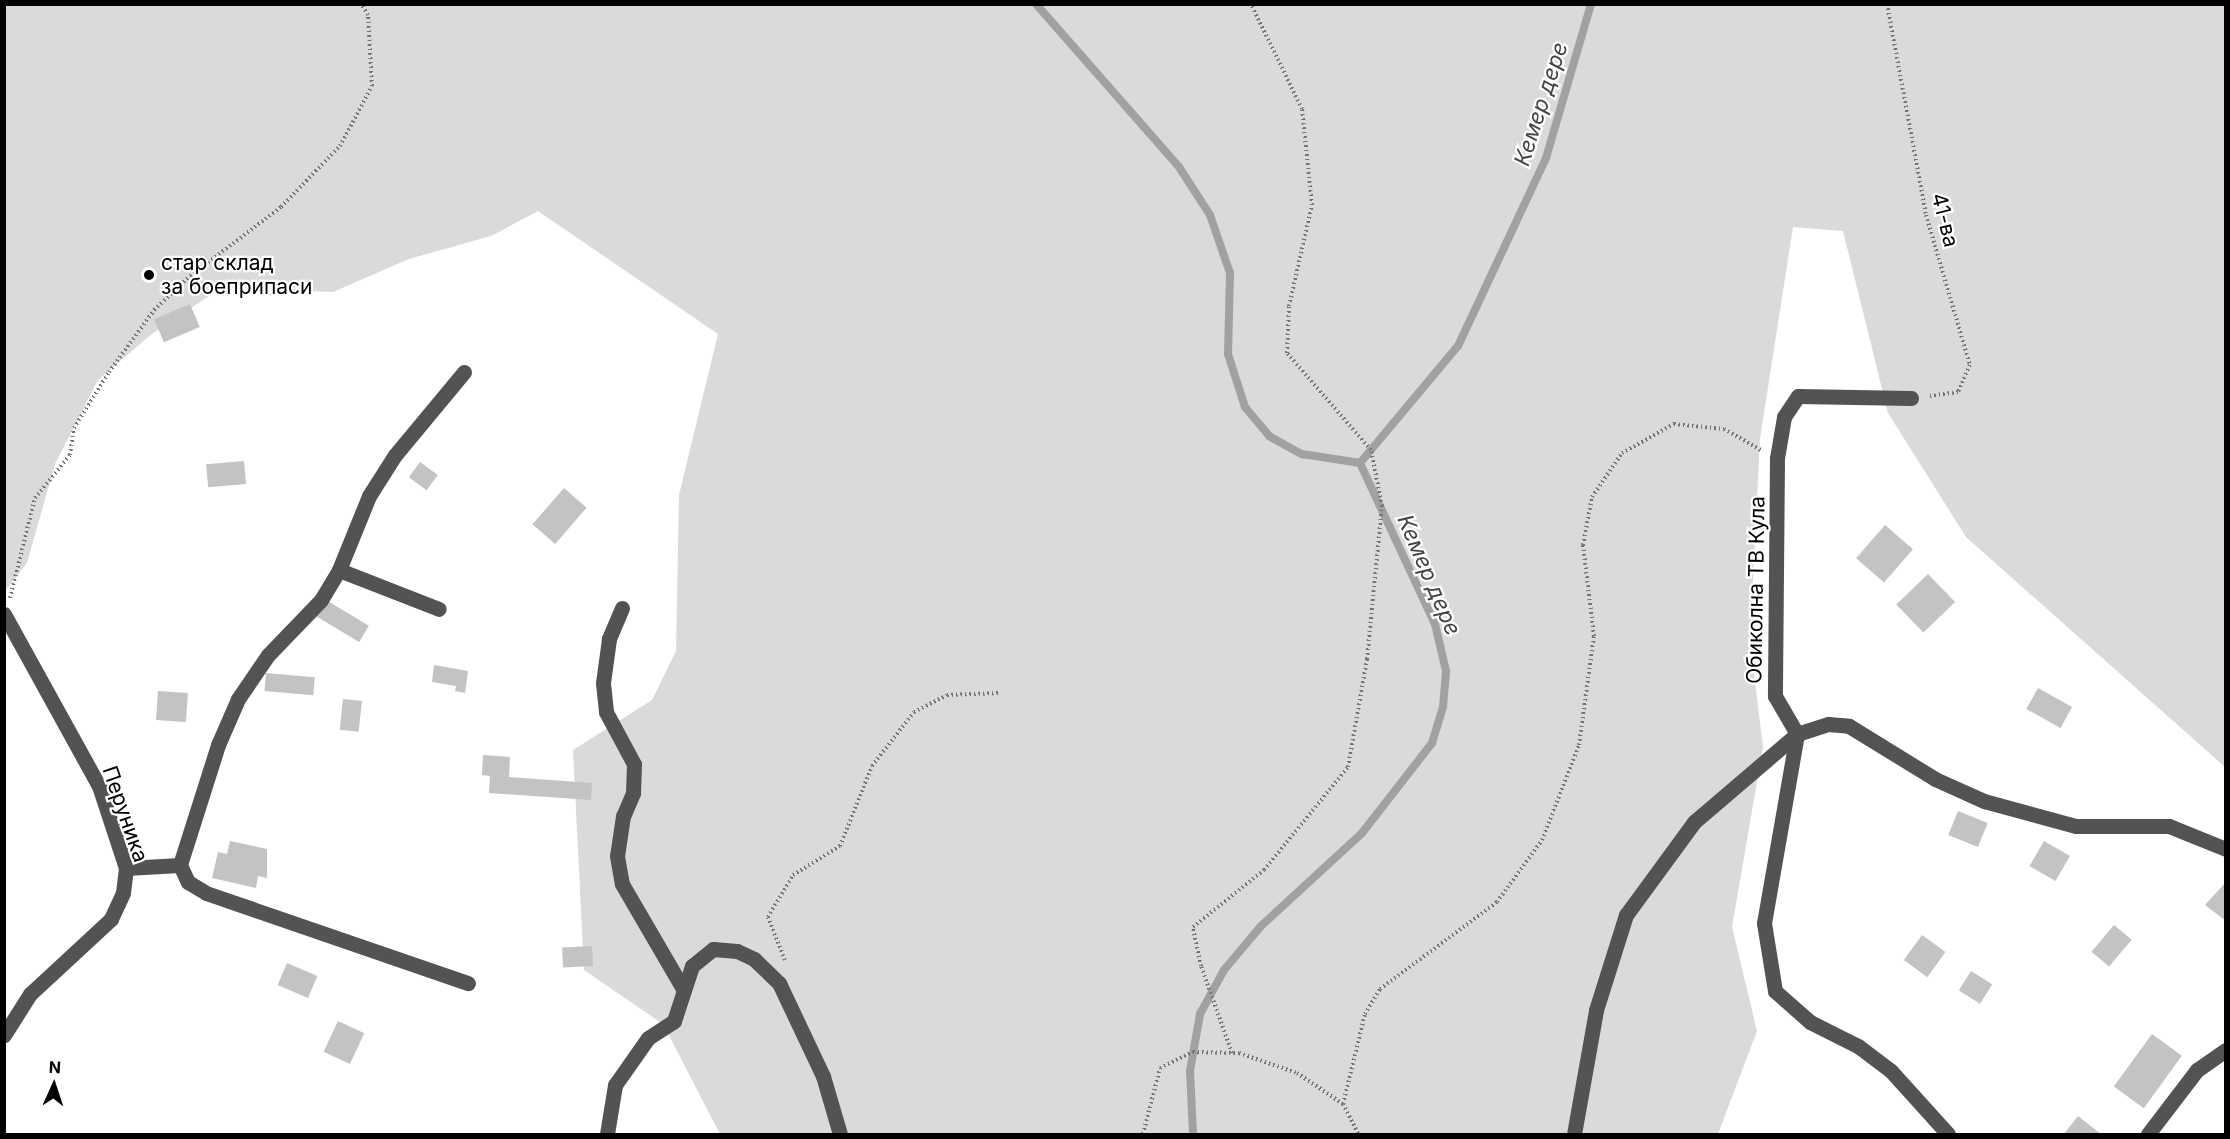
<!DOCTYPE html>
<html>
<head>
<meta charset="utf-8">
<style>
  body { margin:0 }
  #map { position:relative; width:2230px; height:1139px; overflow:hidden; background:#fff; font-family:Inter,sans-serif }
  div>[style] { position:absolute }
  .green>* { inset:0; background:#dadada }
  .stream>* { height:8px; margin:-4px; padding:0 4px; transform-origin:4px; border-radius:4px; background:#a1a1a1 }
  .building>* { inset:0; background:#c3c3c3; transform-origin:0 0 }
  .path>* { height:4px; margin-top:-2px; transform-origin:0; background:repeating-linear-gradient(90deg,#757575 0 1.5px,transparent 0 4.5px) }
  .minor>* { height:15px; margin:-7.5px; padding:0 7.5px; transform-origin:7.5px; border-radius:7.5px; background:#535353 }
  .dots>* { width:16px; height:16px; translate:-50% -50%; box-sizing:border-box; border:3px solid #fff; border-radius:50% }
  span { translate:-50% -50%; white-space:nowrap; text-align:center; line-height:1.15; -webkit-text-stroke:4.5px #fff; paint-order:stroke }
  .street-label { font-size:21px; color:#000 }
  .poi-label { font-size:21px; color:#000 }
  .left { translate:0 -50%; text-align:left }
  .water-label { font-size:22px; color:#424242; font-style:italic }
  .frame { position:absolute; inset:0; border:6px solid #000; pointer-events:none }
  .north { position:absolute; left:24px; top:1055px; width:60px; height:60px; -webkit-text-stroke:4px #fff; paint-order:stroke; rotate:3deg; font-size:16px; font-weight:700; line-height:24px; text-align:center; color:#000 }
  .north::after { content:''; display:block; margin:auto; width:21px; height:27px; background:#000; clip-path:polygon(50% 0,100% 100%,50% 72%,0 100%) }
</style>
</head>
<body>
<div id="map">
  <div class="green">
    <i style="clip-path:polygon(5px 5px,2225px 5px,2225px 767px,1966px 537px,1888px 413px,1843px 231px,1793px 227px,1760px 439px,1750px 640px,1763px 747px,1732px 927px,1757px 1031px,1718px 1134px,720px 1134px,663px 1024px,584px 970px,573px 750px,652px 700px,676px 651px,679px 495px,718px 334px,538px 211px,491px 236px,409px 259px,333px 292px,223px 287px,153px 333px,98px 380px,55px 464px,27px 563px,5px 591px)"></i>
  </div>
  <div class="stream">
    <i style="left:1036px;top:4px;width:217px;rotate:48.7deg"></i>
    <i style="left:1179px;top:167px;width:57px;rotate:57.1deg"></i>
    <i style="left:1210px;top:215px;width:61px;rotate:71deg"></i>
    <i style="left:1230px;top:273px;width:81px;rotate:91.4deg"></i>
    <i style="left:1228px;top:354px;width:56px;rotate:72.2deg"></i>
    <i style="left:1245px;top:407px;width:38px;rotate:50deg"></i>
    <i style="left:1269px;top:436px;width:38px;rotate:29deg"></i>
    <i style="left:1302px;top:454px;width:59px;rotate:8.8deg"></i>
    <i style="left:1193px;top:1134px;width:63px;rotate:-92.7deg"></i>
    <i style="left:1190px;top:1071px;width:58px;rotate:-80deg"></i>
    <i style="left:1200px;top:1014px;width:50px;rotate:-61.4deg"></i>
    <i style="left:1224px;top:970px;width:57px;rotate:-49.9deg"></i>
    <i style="left:1261px;top:926px;width:137px;rotate:-42.6deg"></i>
    <i style="left:1362px;top:833px;width:114px;rotate:-52.1deg"></i>
    <i style="left:1432px;top:743px;width:38px;rotate:-73deg"></i>
    <i style="left:1443px;top:707px;width:36px;rotate:-85deg"></i>
    <i style="left:1446px;top:671px;width:48px;rotate:-103.2deg"></i>
    <i style="left:1435px;top:624px;width:178px;rotate:-115deg"></i>
    <i style="left:1360px;top:463px;width:153px;rotate:-50.1deg"></i>
    <i style="left:1458px;top:346px;width:208px;rotate:-64.9deg"></i>
    <i style="left:1546px;top:158px;width:160px;rotate:-73.7deg"></i>
  </div>
  <div class="building">
    <i style="left:190px;top:304px;width:25px;height:39px;rotate:67deg"></i>
    <i style="left:244px;top:461px;width:23px;height:38px;rotate:85deg"></i>
    <i style="left:420px;top:462px;width:22px;height:19px;rotate:36deg"></i>
    <i style="left:564px;top:488px;width:30px;height:48px;rotate:41deg"></i>
    <i style="left:1885px;top:525px;width:37px;height:44px;rotate:41deg"></i>
    <i style="left:1928px;top:574px;width:39px;height:44px;rotate:46deg"></i>
    <i style="left:326px;top:600px;width:50px;height:19px;rotate:31deg"></i>
    <i style="clip-path:polygon(434px 665px,468px 671px,465px 693px,455px 691px,456px 686px,432px 682px)"></i>
    <i style="left:266px;top:673px;width:49px;height:18px;rotate:5deg"></i>
    <i style="left:2038px;top:688px;width:39px;height:24px;rotate:29deg"></i>
    <i style="left:158px;top:691px;width:30px;height:29px;rotate:4deg"></i>
    <i style="left:343px;top:699px;width:19px;height:31px;rotate:6deg"></i>
    <i style="clip-path:polygon(483px 755px,510px 757px,509px 777px,592px 783px,591px 800px,489px 793px,490px 776px,482px 775px)"></i>
    <i style="left:1958px;top:811px;width:32px;height:26px;rotate:22deg"></i>
    <i style="clip-path:polygon(230px 841px,267px 849px,267px 878px,258px 876px,256px 888px,212px 878px,218px 852px,227px 854px)"></i>
    <i style="left:2044px;top:841px;width:30px;height:29px;rotate:30deg"></i>
    <i style="clip-path:polygon(2226px 882px,2226px 921px,2205px 905px)"></i>
    <i style="left:2114px;top:925px;width:23px;height:35px;rotate:40deg"></i>
    <i style="left:1922px;top:935px;width:29px;height:31px;rotate:36deg"></i>
    <i style="left:592px;top:946px;width:20px;height:30px;rotate:87deg"></i>
    <i style="left:287px;top:963px;width:33px;height:24px;rotate:23deg"></i>
    <i style="left:1971px;top:971px;width:25px;height:23px;rotate:32deg"></i>
    <i style="left:338px;top:1021px;width:29px;height:34px;rotate:25deg"></i>
    <i style="left:2152px;top:1034px;width:37px;height:65px;rotate:36deg"></i>
    <i style="clip-path:polygon(2078px 1116px,2101px 1134px,2064px 1134px)"></i>
  </div>
  <div class="path">
    <i style="left:1887px;top:4px;width:215px;rotate:79.5deg"></i>
    <i style="left:1926px;top:215px;width:156px;rotate:73.7deg"></i>
    <i style="left:1970px;top:365px;width:30px;rotate:114deg"></i>
    <i style="left:1958px;top:392px;width:29px;rotate:172deg"></i>
    <i style="left:10px;top:598px;width:103px;rotate:-76deg"></i>
    <i style="left:35px;top:498px;width:55px;rotate:-50.9deg"></i>
    <i style="left:70px;top:455px;width:27px;rotate:-82deg"></i>
    <i style="left:74px;top:428px;width:66px;rotate:-58deg"></i>
    <i style="left:109px;top:372px;width:77px;rotate:-54deg"></i>
    <i style="left:154px;top:310px;width:50px;rotate:-43.4deg"></i>
    <i style="left:190px;top:276px;width:114px;rotate:-37.2deg"></i>
    <i style="left:281px;top:207px;width:85px;rotate:-46deg"></i>
    <i style="left:340px;top:146px;width:68px;rotate:-61.9deg"></i>
    <i style="left:372px;top:86px;width:71px;rotate:-93.2deg"></i>
    <i style="left:368px;top:15px;width:13px;rotate:-122deg"></i>
    <i style="left:785px;top:960px;width:46px;rotate:-111.6deg"></i>
    <i style="left:768px;top:917px;width:49px;rotate:-59.2deg"></i>
    <i style="left:793px;top:875px;width:55px;rotate:-31.7deg"></i>
    <i style="left:840px;top:846px;width:86px;rotate:-68.2deg"></i>
    <i style="left:872px;top:766px;width:68px;rotate:-52.1deg"></i>
    <i style="left:914px;top:712px;width:37px;rotate:-27deg"></i>
    <i style="left:947px;top:695px;width:52px;rotate:-2.2deg"></i>
    <i style="left:1232px;top:1053px;width:92px;rotate:-109.6deg"></i>
    <i style="left:1201px;top:966px;width:40px;rotate:-102deg"></i>
    <i style="left:1193px;top:927px;width:91px;rotate:-38.8deg"></i>
    <i style="left:1264px;top:870px;width:133px;rotate:-50.8deg"></i>
    <i style="left:1348px;top:767px;width:110px;rotate:-80deg"></i>
    <i style="left:1367px;top:659px;width:154px;rotate:-84.4deg"></i>
    <i style="left:1382px;top:506px;width:57px;rotate:-101.1deg"></i>
    <i style="left:1371px;top:450px;width:128px;rotate:-130.9deg"></i>
    <i style="left:1287px;top:353px;width:47px;rotate:-87.6deg"></i>
    <i style="left:1289px;top:306px;width:104px;rotate:-77.2deg"></i>
    <i style="left:1312px;top:205px;width:97px;rotate:-95.9deg"></i>
    <i style="left:1302px;top:109px;width:117px;rotate:-115.9deg"></i>
    <i style="left:1343px;top:1104px;width:93px;rotate:-76.3deg"></i>
    <i style="left:1365px;top:1014px;width:29px;rotate:-59deg"></i>
    <i style="left:1380px;top:989px;width:146px;rotate:-36.6deg"></i>
    <i style="left:1497px;top:902px;width:77px;rotate:-54deg"></i>
    <i style="left:1542px;top:840px;width:102px;rotate:-68.7deg"></i>
    <i style="left:1579px;top:745px;width:110px;rotate:-82.2deg"></i>
    <i style="left:1594px;top:636px;width:92px;rotate:-96.9deg"></i>
    <i style="left:1583px;top:545px;width:49px;rotate:-79.4deg"></i>
    <i style="left:1592px;top:497px;width:53px;rotate:-55.7deg"></i>
    <i style="left:1622px;top:453px;width:60px;rotate:-29.1deg"></i>
    <i style="left:1674px;top:424px;width:50px;rotate:5.7deg"></i>
    <i style="left:1724px;top:429px;width:43px;rotate:29.6deg"></i>
    <i style="left:1143px;top:1134px;width:68px;rotate:-75.6deg"></i>
    <i style="left:1160px;top:1068px;width:37px;rotate:-26deg"></i>
    <i style="left:1193px;top:1052px;width:46px;rotate:1.2deg"></i>
    <i style="left:1239px;top:1053px;width:61px;rotate:19deg"></i>
    <i style="left:1297px;top:1073px;width:55px;rotate:34deg"></i>
    <i style="left:1343px;top:1104px;width:34px;rotate:63deg"></i>
  </div>
  <div class="minor">
    <i style="left:464px;top:372px;width:108px;rotate:129.7deg"></i>
    <i style="left:395px;top:455px;width:49px;rotate:122.4deg"></i>
    <i style="left:369px;top:496px;width:80px;rotate:112.1deg"></i>
    <i style="left:339px;top:570px;width:35px;rotate:121deg"></i>
    <i style="left:321px;top:600px;width:76px;rotate:133.9deg"></i>
    <i style="left:268px;top:655px;width:53px;rotate:124.3deg"></i>
    <i style="left:238px;top:699px;width:50px;rotate:113.5deg"></i>
    <i style="left:218px;top:745px;width:126px;rotate:107.6deg"></i>
    <i style="left:180px;top:865px;width:19px;rotate:65deg"></i>
    <i style="left:188px;top:882px;width:21px;rotate:31deg"></i>
    <i style="left:206px;top:893px;width:277px;rotate:19deg"></i>
    <i style="left:1911px;top:398px;width:113px;rotate:-179deg"></i>
    <i style="left:1798px;top:396px;width:25px;rotate:124deg"></i>
    <i style="left:1784px;top:417px;width:42px;rotate:99.7deg"></i>
    <i style="left:1777px;top:458px;width:238px;rotate:90.5deg"></i>
    <i style="left:1775px;top:696px;width:44px;rotate:59.9deg"></i>
    <i style="left:1797px;top:734px;width:192px;rotate:99.9deg"></i>
    <i style="left:1764px;top:923px;width:69px;rotate:80.8deg"></i>
    <i style="left:1775px;top:991px;width:47px;rotate:41.5deg"></i>
    <i style="left:1810px;top:1022px;width:54px;rotate:26.6deg"></i>
    <i style="left:1858px;top:1046px;width:41px;rotate:37.1deg"></i>
    <i style="left:1891px;top:1071px;width:85px;rotate:47.9deg"></i>
    <i style="left:339px;top:570px;width:107px;rotate:21.3deg"></i>
    <i style="left:622px;top:608px;width:34px;rotate:113deg"></i>
    <i style="left:609px;top:639px;width:44px;rotate:97.8deg"></i>
    <i style="left:603px;top:683px;width:29px;rotate:84deg"></i>
    <i style="left:606px;top:712px;width:59px;rotate:61.7deg"></i>
    <i style="left:634px;top:764px;width:29px;rotate:92deg"></i>
    <i style="left:633px;top:793px;width:25px;rotate:113deg"></i>
    <i style="left:623px;top:816px;width:40px;rotate:98.5deg"></i>
    <i style="left:617px;top:856px;width:28px;rotate:80deg"></i>
    <i style="left:622px;top:884px;width:119px;rotate:59.8deg"></i>
    <i style="left:4px;top:614px;width:196px;rotate:61.1deg"></i>
    <i style="left:99px;top:786px;width:86px;rotate:71.8deg"></i>
    <i style="left:126px;top:868px;width:25px;rotate:97deg"></i>
    <i style="left:123px;top:893px;width:29px;rotate:115deg"></i>
    <i style="left:111px;top:919px;width:110px;rotate:137.2deg"></i>
    <i style="left:30px;top:994px;width:49px;rotate:122.4deg"></i>
    <i style="left:126px;top:868px;width:54px;rotate:-3.2deg"></i>
    <i style="left:607px;top:1134px;width:50px;rotate:-80.7deg"></i>
    <i style="left:615px;top:1085px;width:57px;rotate:-54.9deg"></i>
    <i style="left:648px;top:1038px;width:31px;rotate:-33deg"></i>
    <i style="left:674px;top:1021px;width:58px;rotate:-71.9deg"></i>
    <i style="left:692px;top:966px;width:27px;rotate:-39deg"></i>
    <i style="left:713px;top:949px;width:24px;rotate:5deg"></i>
    <i style="left:737px;top:951px;width:19px;rotate:25deg"></i>
    <i style="left:754px;top:959px;width:35px;rotate:44deg"></i>
    <i style="left:779px;top:983px;width:103px;rotate:64.7deg"></i>
    <i style="left:823px;top:1076px;width:60px;rotate:73.7deg"></i>
    <i style="left:1574px;top:1134px;width:126px;rotate:-79.9deg"></i>
    <i style="left:1596px;top:1010px;width:100px;rotate:-72.5deg"></i>
    <i style="left:1626px;top:915px;width:115px;rotate:-53.8deg"></i>
    <i style="left:1694px;top:822px;width:135px;rotate:-40.5deg"></i>
    <i style="left:1797px;top:734px;width:33px;rotate:-18deg"></i>
    <i style="left:1828px;top:724px;width:21px;rotate:5deg"></i>
    <i style="left:1849px;top:726px;width:101px;rotate:31.6deg"></i>
    <i style="left:1935px;top:779px;width:54px;rotate:24.2deg"></i>
    <i style="left:1984px;top:801px;width:95px;rotate:15.2deg"></i>
    <i style="left:2076px;top:826px;width:93px"></i>
    <i style="left:2169px;top:826px;width:61px;rotate:22deg"></i>
    <i style="left:2148px;top:1134px;width:81px;rotate:-52.6deg"></i>
    <i style="left:2197px;top:1070px;width:35px;rotate:-35deg"></i>
  </div>
  <div class="dots">
    <i style="left:149px;top:275px;background:#000"></i>
  </div>
  <div class="street-label">
    <span style="left:1945px;top:220px;rotate:76deg">41-ва</span>
    <span style="left:1756px;top:590px;rotate:-89deg">Обиколна ТВ Кула</span>
    <span style="left:125px;top:814px;rotate:71deg">Перуника</span>
  </div>
  <div class="poi-label">
    <span class="left" style="left:161px;top:275px">стар склад<br>за боеприпаси</span>
  </div>
  <div class="water-label">
    <span style="left:1541px;top:104px;rotate:-72deg">Кемер дере</span>
    <span style="left:1429px;top:575px;rotate:67deg">Кемер дере</span>
  </div>
  <div class="frame"></div>
  <div class="north">N</div>
</div>
</body>
</html>
